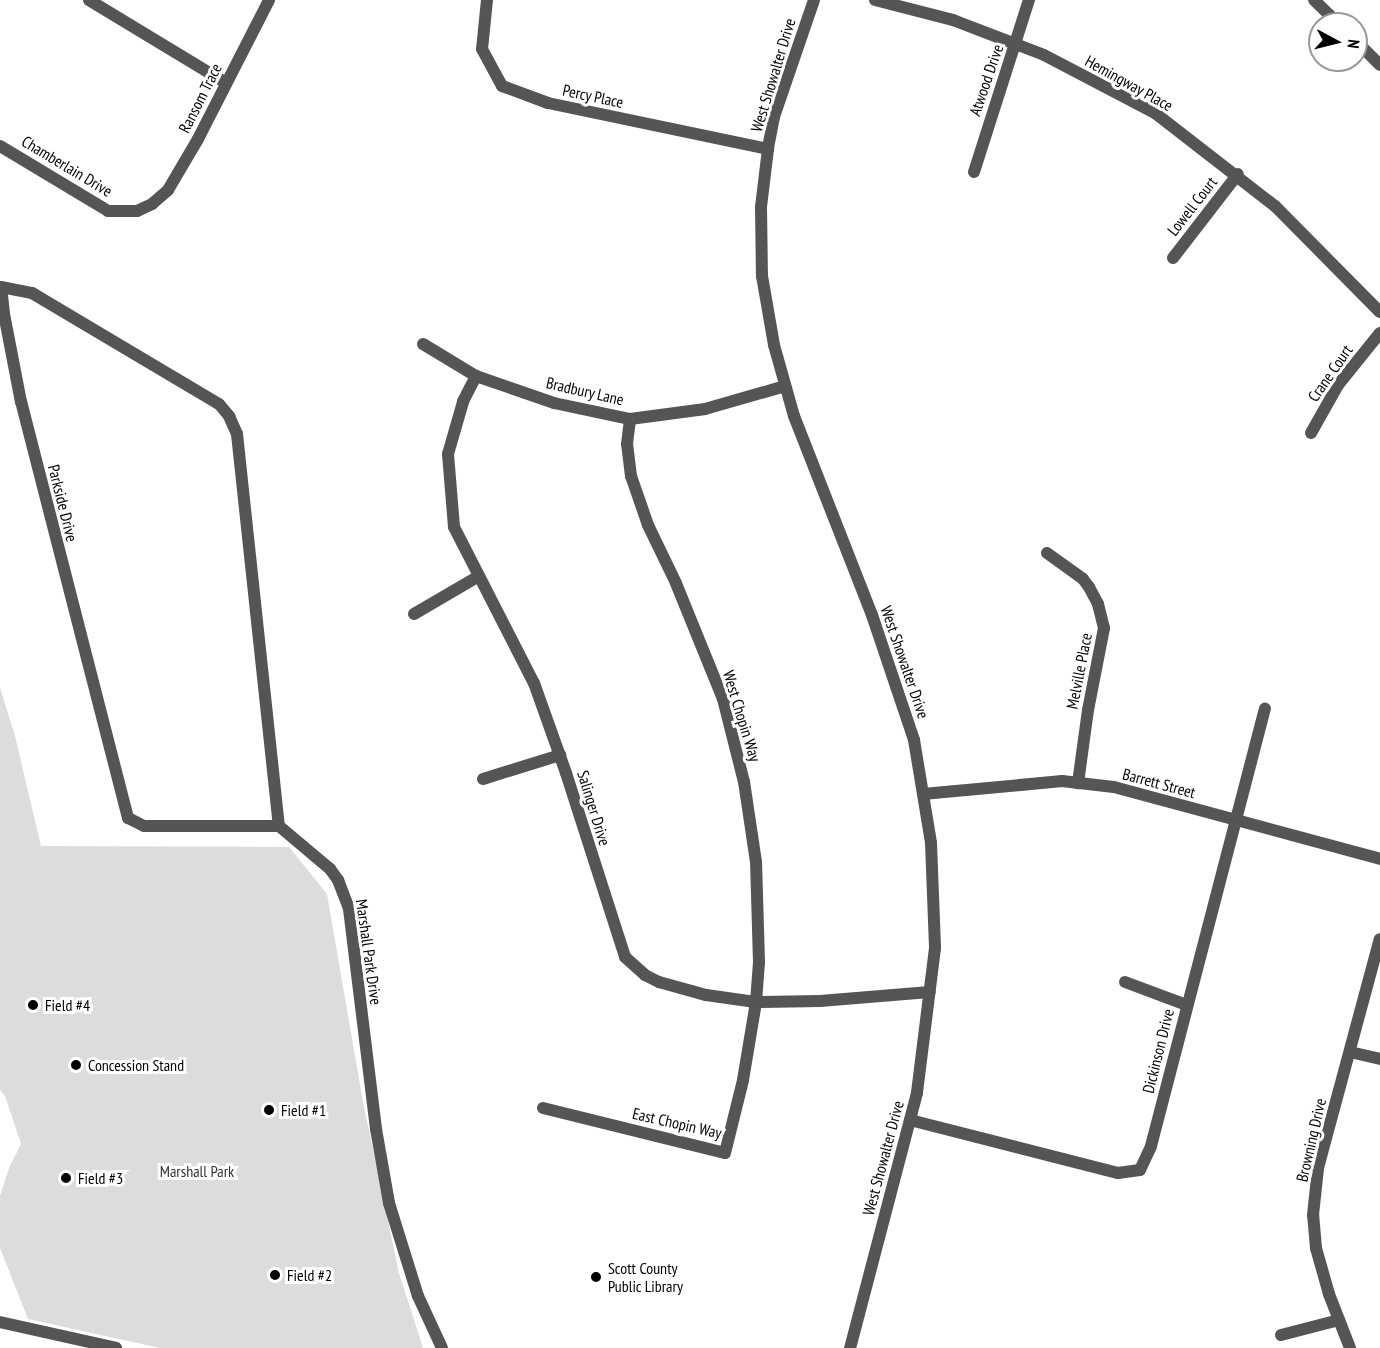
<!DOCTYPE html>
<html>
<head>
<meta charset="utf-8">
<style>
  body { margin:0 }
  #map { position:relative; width:1380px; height:1348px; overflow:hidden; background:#fff; font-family:"PT Sans Narrow",sans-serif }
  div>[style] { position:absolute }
  .green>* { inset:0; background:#dcdcdc }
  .minor>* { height:12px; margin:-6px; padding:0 6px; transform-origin:6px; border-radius:6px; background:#555 }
  .dots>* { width:16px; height:16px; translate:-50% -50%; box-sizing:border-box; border:3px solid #fff; border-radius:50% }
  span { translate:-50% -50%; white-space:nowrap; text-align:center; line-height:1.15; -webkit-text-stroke:6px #fff; paint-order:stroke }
  .street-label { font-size:16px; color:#000 }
  .poi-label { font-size:16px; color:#000 }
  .left { translate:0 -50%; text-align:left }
  .park-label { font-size:16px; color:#333 }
  .north { position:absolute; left:1308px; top:12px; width:60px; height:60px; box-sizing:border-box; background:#fff; border:2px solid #999; border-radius:50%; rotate:97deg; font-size:16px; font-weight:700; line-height:24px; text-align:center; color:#000 }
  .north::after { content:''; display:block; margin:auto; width:21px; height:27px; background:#000; clip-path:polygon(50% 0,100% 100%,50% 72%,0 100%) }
</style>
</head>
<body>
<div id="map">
  <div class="green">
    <i style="clip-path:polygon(0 688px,15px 736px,41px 846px,289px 847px,327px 894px,363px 1102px,399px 1273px,423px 1348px,160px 1348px,28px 1319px,0 1248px,0 1196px,9px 1168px,21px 1144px,5px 1096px,0 1090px)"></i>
  </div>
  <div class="minor">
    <i style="left:89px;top:0;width:160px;rotate:31.2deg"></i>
    <i style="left:487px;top:0;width:49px;rotate:95.8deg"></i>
    <i style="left:482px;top:49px;width:42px;rotate:61.6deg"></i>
    <i style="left:502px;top:86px;width:49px;rotate:20.3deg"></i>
    <i style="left:548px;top:103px;width:225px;rotate:11.8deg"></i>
    <i style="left:814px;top:0;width:124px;rotate:108.9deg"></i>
    <i style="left:774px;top:117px;width:33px;rotate:101deg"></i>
    <i style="left:768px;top:149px;width:58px;rotate:96.9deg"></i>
    <i style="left:761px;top:207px;width:69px;rotate:89.2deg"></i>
    <i style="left:762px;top:276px;width:70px;rotate:80.1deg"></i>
    <i style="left:774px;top:345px;width:74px;rotate:74.3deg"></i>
    <i style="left:794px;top:416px;width:214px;rotate:68.6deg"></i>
    <i style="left:872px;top:615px;width:132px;rotate:71.4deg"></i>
    <i style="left:914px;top:740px;width:104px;rotate:80.6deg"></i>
    <i style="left:931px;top:843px;width:105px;rotate:87.8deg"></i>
    <i style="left:935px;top:948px;width:146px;rotate:97.1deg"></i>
    <i style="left:917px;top:1093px;width:264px;rotate:104.7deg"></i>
    <i style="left:875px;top:0;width:81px;rotate:14.4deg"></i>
    <i style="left:953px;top:20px;width:97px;rotate:21deg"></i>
    <i style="left:1044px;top:55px;width:125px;rotate:27.6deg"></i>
    <i style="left:1155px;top:113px;width:152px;rotate:37.8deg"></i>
    <i style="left:1275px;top:206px;width:149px;rotate:45.3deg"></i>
    <i style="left:1314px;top:0;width:35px;rotate:44deg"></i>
    <i style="left:1356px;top:41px;width:34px;rotate:45deg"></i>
    <i style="left:0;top:146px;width:126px;rotate:31deg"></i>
    <i style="left:108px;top:211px;width:29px"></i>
    <i style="left:137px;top:211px;width:17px;rotate:-25deg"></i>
    <i style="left:152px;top:204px;width:21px;rotate:-41deg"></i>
    <i style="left:168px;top:190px;width:59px;rotate:-59.5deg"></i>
    <i style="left:198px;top:139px;width:156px;rotate:-62.9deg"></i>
    <i style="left:974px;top:172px;width:181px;rotate:-72.3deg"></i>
    <i style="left:1173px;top:258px;width:106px;rotate:-52.3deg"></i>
    <i style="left:423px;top:344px;width:62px;rotate:31.1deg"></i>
    <i style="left:476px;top:376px;width:83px;rotate:19.1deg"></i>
    <i style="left:554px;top:403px;width:78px;rotate:11.9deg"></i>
    <i style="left:630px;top:419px;width:76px;rotate:-7.6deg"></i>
    <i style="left:705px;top:409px;width:83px;rotate:-16deg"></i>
    <i style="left:476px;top:376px;width:29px;rotate:117deg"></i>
    <i style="left:463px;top:402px;width:54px;rotate:106.1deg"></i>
    <i style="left:448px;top:454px;width:73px;rotate:85.3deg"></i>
    <i style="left:454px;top:527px;width:175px;rotate:62.9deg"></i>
    <i style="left:534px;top:683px;width:96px;rotate:70.4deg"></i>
    <i style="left:566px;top:773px;width:193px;rotate:72.2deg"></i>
    <i style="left:625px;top:957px;width:27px;rotate:42deg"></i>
    <i style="left:645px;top:975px;width:16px;rotate:27deg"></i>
    <i style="left:659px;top:982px;width:49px;rotate:15.5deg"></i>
    <i style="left:706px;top:995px;width:50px;rotate:8deg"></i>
    <i style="left:756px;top:1002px;width:64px;rotate:-0.9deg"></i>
    <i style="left:820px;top:1001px;width:110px;rotate:-4.7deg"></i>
    <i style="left:1311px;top:433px;width:55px;rotate:-60.6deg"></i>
    <i style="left:1338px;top:385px;width:67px;rotate:-51.1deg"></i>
    <i style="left:1047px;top:553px;width:44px;rotate:35.8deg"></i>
    <i style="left:1083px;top:579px;width:10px;rotate:53deg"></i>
    <i style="left:1089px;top:587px;width:19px;rotate:62deg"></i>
    <i style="left:1098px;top:604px;width:25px;rotate:76deg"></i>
    <i style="left:1104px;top:628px;width:84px;rotate:101deg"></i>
    <i style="left:1088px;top:710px;width:74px;rotate:97.8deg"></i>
    <i style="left:414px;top:614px;width:75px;rotate:-30.3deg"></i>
    <i style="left:483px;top:779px;width:81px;rotate:-17.3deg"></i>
    <i style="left:923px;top:794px;width:140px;rotate:-5.3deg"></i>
    <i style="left:1062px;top:781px;width:52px;rotate:6.6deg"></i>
    <i style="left:1114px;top:787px;width:276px;rotate:15.1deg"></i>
    <i style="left:279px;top:826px;width:135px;rotate:180deg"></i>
    <i style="left:144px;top:826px;width:18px;rotate:-153deg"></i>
    <i style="left:128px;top:818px;width:430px;rotate:-104.4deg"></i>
    <i style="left:21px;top:402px;width:90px;rotate:-100.9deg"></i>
    <i style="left:4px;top:314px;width:27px;rotate:-96deg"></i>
    <i style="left:1px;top:287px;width:32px;rotate:11deg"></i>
    <i style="left:32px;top:293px;width:217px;rotate:30.7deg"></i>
    <i style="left:219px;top:404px;width:16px;rotate:50deg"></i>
    <i style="left:229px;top:416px;width:20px;rotate:66deg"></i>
    <i style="left:237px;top:434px;width:394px;rotate:83.9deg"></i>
    <i style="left:279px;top:826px;width:67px;rotate:40.1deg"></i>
    <i style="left:330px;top:869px;width:14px;rotate:54deg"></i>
    <i style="left:338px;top:880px;width:31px;rotate:69deg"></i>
    <i style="left:349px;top:909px;width:222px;rotate:83deg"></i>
    <i style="left:376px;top:1129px;width:75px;rotate:80deg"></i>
    <i style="left:389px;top:1203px;width:97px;rotate:72.7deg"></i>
    <i style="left:418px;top:1296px;width:57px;rotate:65.2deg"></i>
    <i style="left:1125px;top:982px;width:66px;rotate:20.4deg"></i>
    <i style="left:1350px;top:1052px;width:31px;rotate:13deg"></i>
    <i style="left:543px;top:1108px;width:187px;rotate:13.9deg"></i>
    <i style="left:725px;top:1153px;width:75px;rotate:-76.1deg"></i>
    <i style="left:743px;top:1080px;width:79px;rotate:-80.5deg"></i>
    <i style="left:756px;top:1002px;width:40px;rotate:-85.7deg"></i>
    <i style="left:759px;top:962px;width:100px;rotate:-91.7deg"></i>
    <i style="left:756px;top:862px;width:81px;rotate:-98.5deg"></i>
    <i style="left:744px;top:782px;width:86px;rotate:-104.2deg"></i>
    <i style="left:723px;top:699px;width:125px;rotate:-112.1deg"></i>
    <i style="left:676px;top:583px;width:64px;rotate:-115.8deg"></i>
    <i style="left:648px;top:525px;width:52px;rotate:-109.1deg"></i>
    <i style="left:631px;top:476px;width:32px;rotate:-97deg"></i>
    <i style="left:627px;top:444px;width:25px;rotate:-83deg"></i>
    <i style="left:910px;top:1120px;width:215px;rotate:14.3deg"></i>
    <i style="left:1118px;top:1173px;width:22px;rotate:-8deg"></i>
    <i style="left:1140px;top:1170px;width:26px;rotate:-65deg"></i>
    <i style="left:1151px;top:1146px;width:452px;rotate:-75.4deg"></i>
    <i style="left:0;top:1322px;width:119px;rotate:12.6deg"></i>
    <i style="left:1281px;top:1335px;width:60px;rotate:-14.5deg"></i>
    <i style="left:1350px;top:1348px;width:58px;rotate:-111.3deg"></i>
    <i style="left:1329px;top:1294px;width:48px;rotate:-105.8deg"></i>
    <i style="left:1316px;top:1248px;width:33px;rotate:-95deg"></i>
    <i style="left:1313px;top:1215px;width:47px;rotate:-83.9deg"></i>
    <i style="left:1318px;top:1168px;width:237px;rotate:-74.9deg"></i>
  </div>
  <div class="dots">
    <i style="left:33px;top:1005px;background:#000"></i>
    <i style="left:76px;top:1065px;background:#000"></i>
    <i style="left:269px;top:1110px;background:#000"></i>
    <i style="left:66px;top:1178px;background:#000"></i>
    <i style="left:275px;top:1275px;background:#000"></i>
    <i style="left:596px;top:1277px;background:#000"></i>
  </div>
  <div class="street-label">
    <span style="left:773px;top:75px;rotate:-73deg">West Showalter Drive</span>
    <span style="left:986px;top:80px;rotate:-71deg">Atwood Drive</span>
    <span style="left:1129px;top:83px;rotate:29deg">Hemingway Place</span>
    <span style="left:593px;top:96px;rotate:12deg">Percy Place</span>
    <span style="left:200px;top:98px;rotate:-63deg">Ransom Trace</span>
    <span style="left:67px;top:166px;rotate:31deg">Chamberlain Drive</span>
    <span style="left:1192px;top:206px;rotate:-52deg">Lowell Court</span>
    <span style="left:1330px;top:373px;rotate:-55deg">Crane Court</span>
    <span style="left:585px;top:391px;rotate:13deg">Bradbury Lane</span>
    <span style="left:63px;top:503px;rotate:76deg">Parkside Drive</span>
    <span style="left:905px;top:662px;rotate:71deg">West Showalter Drive</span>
    <span style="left:1079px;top:671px;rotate:-79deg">Melville Place</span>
    <span style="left:742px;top:716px;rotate:73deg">West Chopin Way</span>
    <span style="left:1159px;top:783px;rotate:15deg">Barrett Street</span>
    <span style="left:594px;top:808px;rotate:73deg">Salinger Drive</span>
    <span style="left:369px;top:952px;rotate:82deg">Marshall Park Drive</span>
    <span style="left:1158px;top:1051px;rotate:-76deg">Dickinson Drive</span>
    <span style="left:677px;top:1123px;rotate:13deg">East Chopin Way</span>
    <span style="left:1311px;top:1140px;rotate:-77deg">Browning Drive</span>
    <span style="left:883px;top:1158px;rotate:-75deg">West Showalter Drive</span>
  </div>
  <div class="poi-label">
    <span class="left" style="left:45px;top:1005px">Field #4</span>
    <span class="left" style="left:88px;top:1065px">Concession Stand</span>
    <span class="left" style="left:281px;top:1110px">Field #1</span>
    <span class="left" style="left:78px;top:1178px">Field #3</span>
    <span class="left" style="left:608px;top:1277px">Scott County<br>Public Library</span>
    <span class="left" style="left:287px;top:1275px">Field #2</span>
  </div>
  <div class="park-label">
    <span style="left:197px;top:1171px">Marshall Park</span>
  </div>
  <div class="north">N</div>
</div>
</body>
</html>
